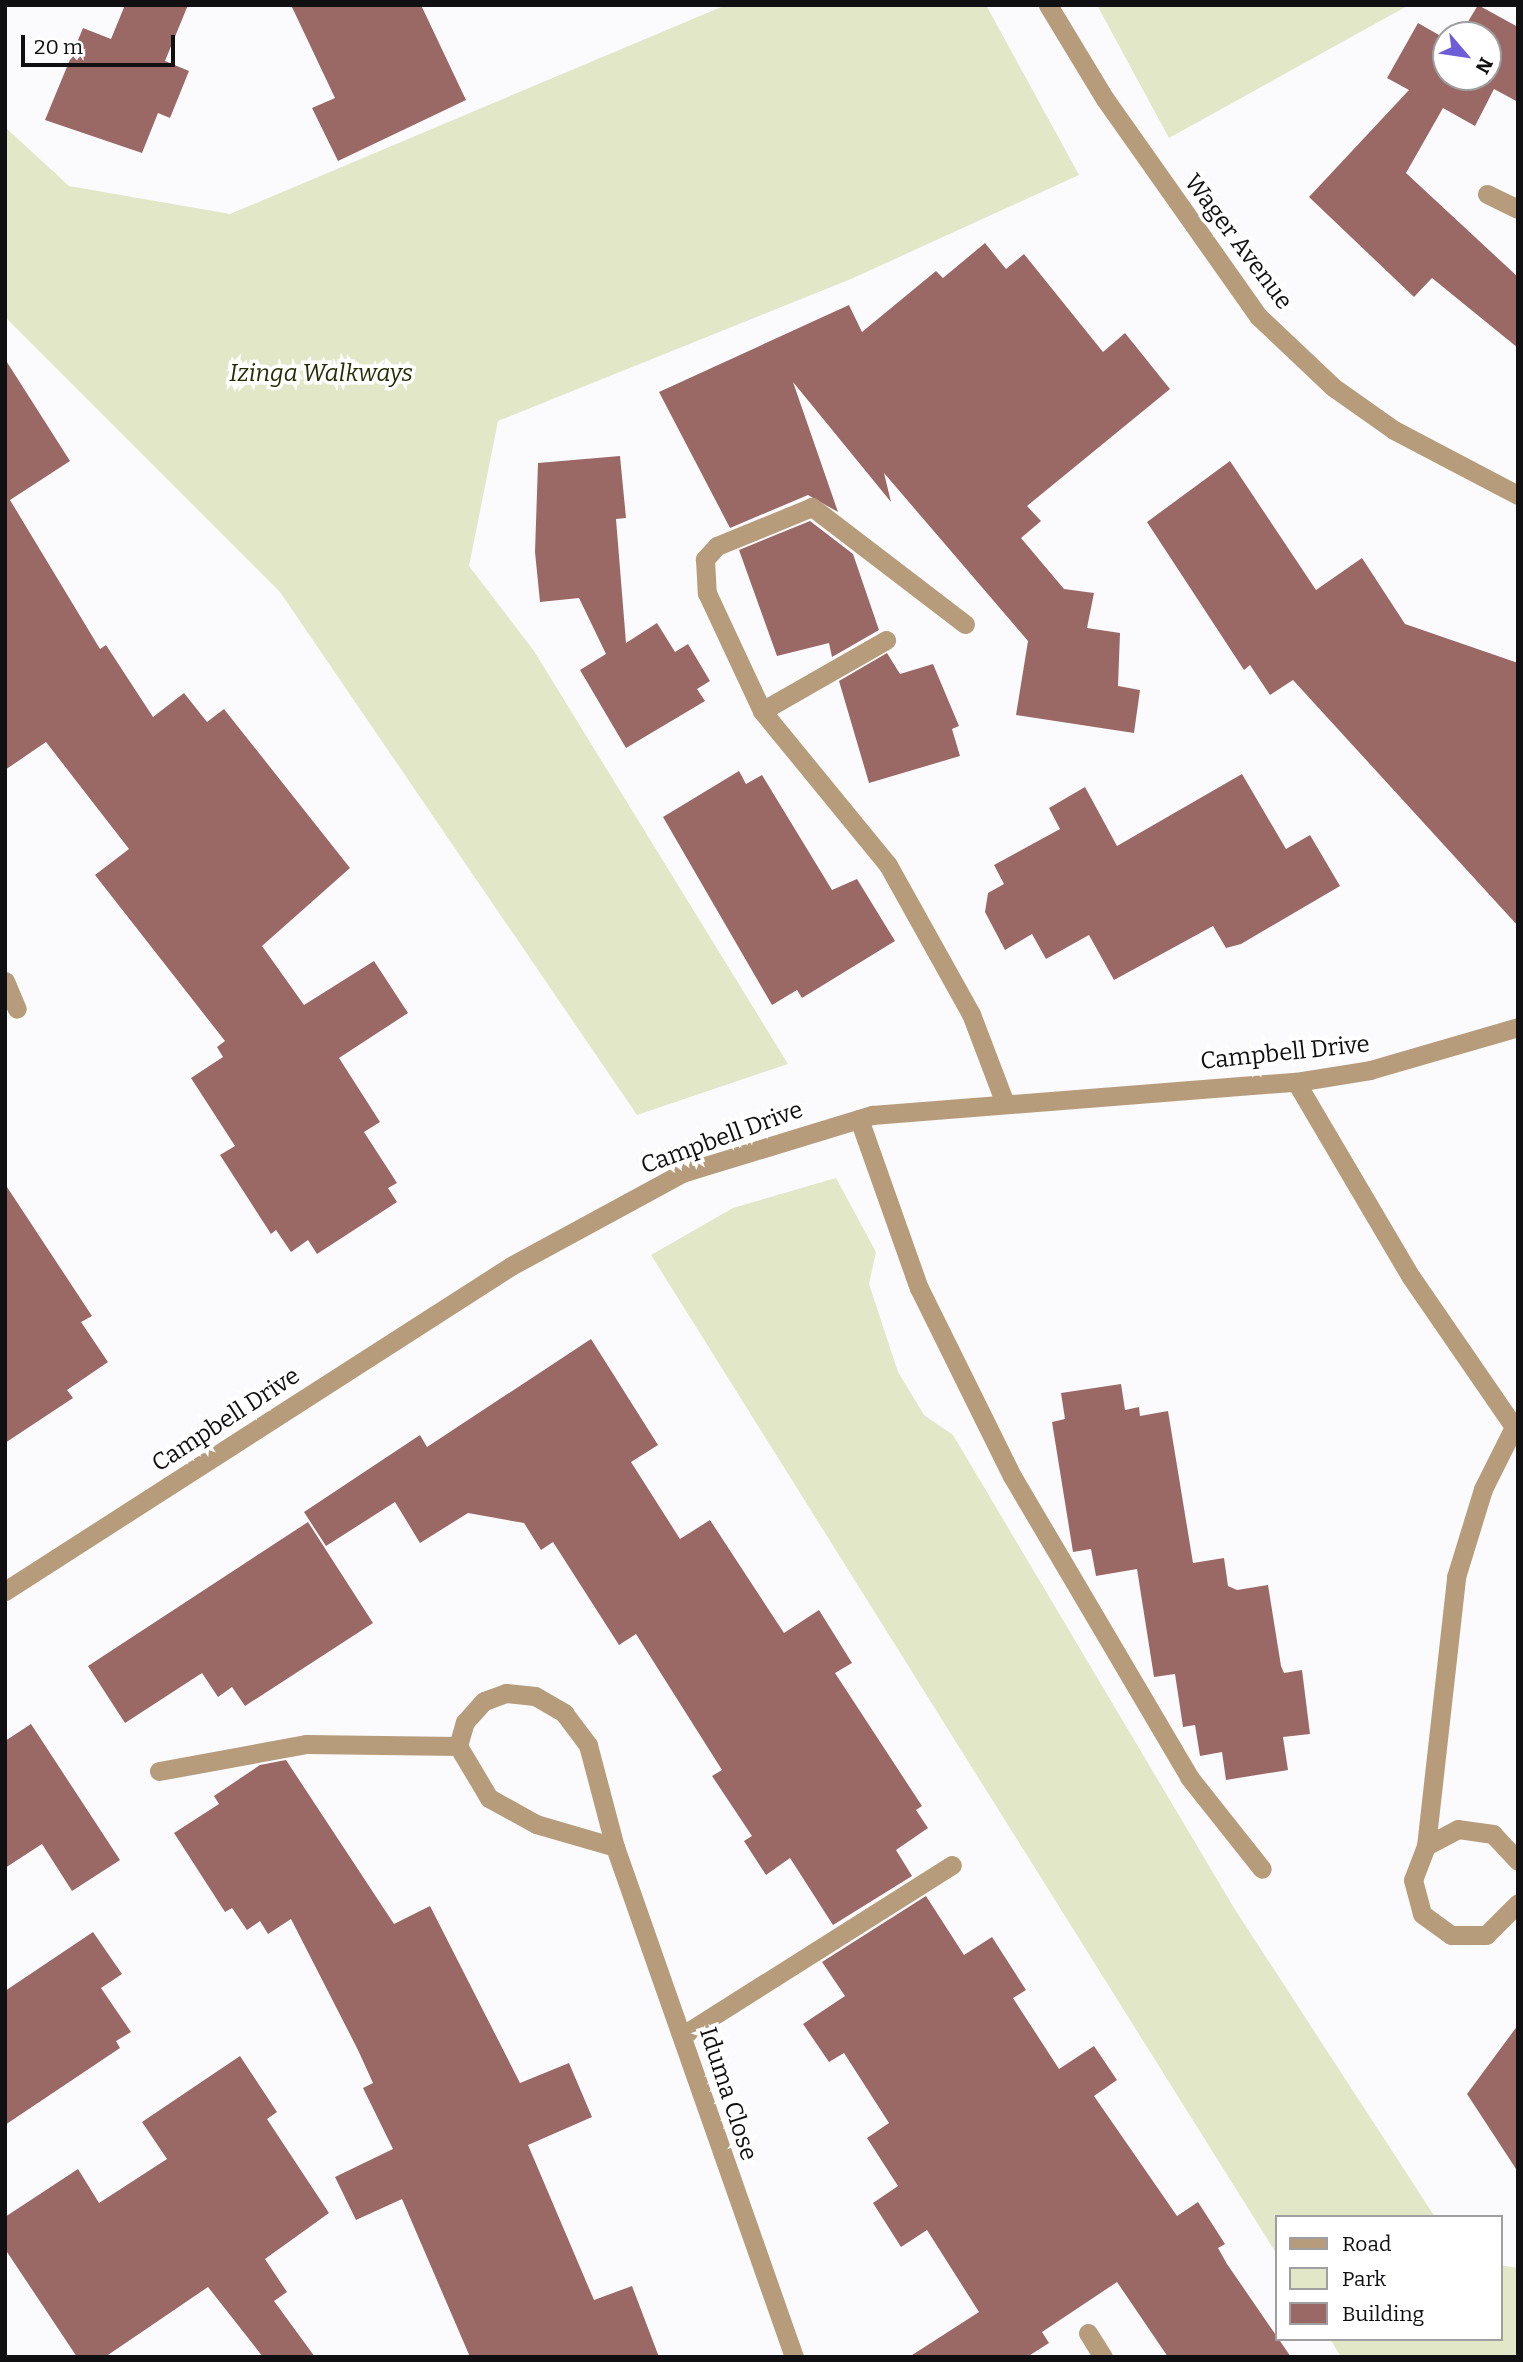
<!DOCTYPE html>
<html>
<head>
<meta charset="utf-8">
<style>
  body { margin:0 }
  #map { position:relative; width:1523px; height:2362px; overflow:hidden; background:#fbfbfe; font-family:Bitter,serif }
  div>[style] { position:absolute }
  .green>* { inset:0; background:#e2e7c8 }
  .building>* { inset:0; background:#9b6965 }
  .service>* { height:19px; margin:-9.5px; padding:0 9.5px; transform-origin:9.5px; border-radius:9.5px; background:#b69c7a }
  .minor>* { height:19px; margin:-9.5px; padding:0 9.5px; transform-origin:9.5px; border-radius:9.5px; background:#b69c7a }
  span { translate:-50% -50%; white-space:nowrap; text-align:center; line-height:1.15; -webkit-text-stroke:7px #fff; paint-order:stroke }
  .street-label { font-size:24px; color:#101013 }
  .park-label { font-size:24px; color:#292d06; font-style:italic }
  .frame { position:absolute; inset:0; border:7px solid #101013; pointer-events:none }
  .legend { position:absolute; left:1275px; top:2215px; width:228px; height:126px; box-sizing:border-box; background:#fff; border:2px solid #9f9fa1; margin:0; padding:9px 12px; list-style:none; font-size:21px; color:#101013 }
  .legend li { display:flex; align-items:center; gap:14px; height:35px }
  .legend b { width:35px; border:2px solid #9f9fa1 }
  .north { position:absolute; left:1432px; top:21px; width:70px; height:70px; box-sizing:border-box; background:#fff; border:2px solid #9f9fa1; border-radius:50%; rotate:119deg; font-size:19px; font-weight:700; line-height:28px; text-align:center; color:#101013 }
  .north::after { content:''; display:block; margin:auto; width:24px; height:32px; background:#6f5dd7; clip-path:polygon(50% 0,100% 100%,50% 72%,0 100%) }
  .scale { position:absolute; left:21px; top:35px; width:154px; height:32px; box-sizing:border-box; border:4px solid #101013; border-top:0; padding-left:9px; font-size:21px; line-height:24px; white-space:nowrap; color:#101013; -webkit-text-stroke:5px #fff; paint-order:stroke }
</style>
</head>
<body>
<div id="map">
  <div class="green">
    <i style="clip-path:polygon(726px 5px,986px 5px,1079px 175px,851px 279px,498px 421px,469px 566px,534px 651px,788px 1064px,637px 1115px,280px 592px,5px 317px,5px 127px,69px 186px,230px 214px)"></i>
    <i style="clip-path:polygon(1097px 5px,1409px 5px,1169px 138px)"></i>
    <i style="clip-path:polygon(836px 1178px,876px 1252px,869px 1284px,898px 1372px,924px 1415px,953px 1435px,1234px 1908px,1435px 2217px,1276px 2217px,1276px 2253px,651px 1255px,733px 1208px)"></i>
    <i style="clip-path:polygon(1500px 2265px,1518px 2268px,1518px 2357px,1341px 2357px,1330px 2339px,1500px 2339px)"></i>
  </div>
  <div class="building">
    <i style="clip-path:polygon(125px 5px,188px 5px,165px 61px,189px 71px,170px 118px,158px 113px,142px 153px,45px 120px,83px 28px,111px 39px)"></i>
    <i style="clip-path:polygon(291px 5px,421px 5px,466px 100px,338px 161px,312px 108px,335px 98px)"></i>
    <i style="clip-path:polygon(1478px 5px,1518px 27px,1518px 102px,1494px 89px,1475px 126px,1443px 108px,1406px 173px,1518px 277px,1518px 348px,1432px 278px,1414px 297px,1309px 197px,1409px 90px,1387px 78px,1418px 23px,1446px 39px,1446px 77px,1488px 77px,1488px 35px,1460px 35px)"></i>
    <i style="clip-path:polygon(985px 243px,1006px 269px,1024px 254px,1103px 352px,1125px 333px,1170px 389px,1027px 506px,1041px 521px,1021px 538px,1064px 589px,1094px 593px,1087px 628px,1120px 633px,1118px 686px,1140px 690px,1134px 733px,1016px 715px,1028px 641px,884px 473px,891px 502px,793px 382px,838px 512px,808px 495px,730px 528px,659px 392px,849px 305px,862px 332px,936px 271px,943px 278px)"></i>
    <i style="clip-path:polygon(5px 359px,70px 461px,10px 500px,100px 649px,106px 645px,153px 717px,184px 693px,207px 722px,224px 709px,350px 868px,262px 946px,304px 1005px,374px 961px,408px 1013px,339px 1058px,380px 1122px,364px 1132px,397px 1183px,388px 1188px,397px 1202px,317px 1254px,308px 1240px,291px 1252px,276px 1230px,271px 1234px,220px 1155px,235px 1146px,191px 1078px,223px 1057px,217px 1047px,225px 1041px,95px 875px,129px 849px,46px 742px,5px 770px)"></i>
    <i style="clip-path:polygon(620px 456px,626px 518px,616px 519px,626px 643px,657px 623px,675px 652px,688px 644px,710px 681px,697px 689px,705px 701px,626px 748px,580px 670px,606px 654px,579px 598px,540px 602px,535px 552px,538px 463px)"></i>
    <i style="clip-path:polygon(1230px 461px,1316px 590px,1362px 558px,1405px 624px,1518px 663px,1518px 926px,1293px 680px,1270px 695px,1250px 665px,1244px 670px,1147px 522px)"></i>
    <i style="clip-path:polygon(810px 521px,853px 554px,879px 630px,832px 657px,829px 643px,777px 656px,739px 550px)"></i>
    <i style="clip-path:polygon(887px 653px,900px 674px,933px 664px,959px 726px,952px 729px,960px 756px,869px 783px,839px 681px)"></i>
    <i style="clip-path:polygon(739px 771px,746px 784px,762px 775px,832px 890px,857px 879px,895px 941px,802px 998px,797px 990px,772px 1005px,663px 817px)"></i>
    <i style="clip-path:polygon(1242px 774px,1286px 849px,1310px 835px,1340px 886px,1241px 944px,1226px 948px,1213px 926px,1114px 980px,1089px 935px,1046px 959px,1032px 934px,1005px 950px,985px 912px,988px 893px,1004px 884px,994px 865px,1060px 829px,1049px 808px,1085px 787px,1117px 846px)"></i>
    <i style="clip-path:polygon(5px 1184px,92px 1316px,81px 1322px,108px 1362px,67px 1390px,73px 1398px,5px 1443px)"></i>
    <i style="clip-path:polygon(591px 1339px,658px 1445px,631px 1462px,680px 1539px,710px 1520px,784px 1633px,819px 1610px,852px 1663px,835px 1673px,922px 1806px,916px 1810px,928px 1828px,896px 1850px,912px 1876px,833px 1925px,790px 1858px,766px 1875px,744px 1841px,752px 1836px,712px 1776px,722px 1770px,636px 1634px,619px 1645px,553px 1542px,541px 1550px,524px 1523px,468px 1513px,420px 1543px,395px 1502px,326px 1546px,304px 1512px,420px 1435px,427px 1447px)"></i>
    <i style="clip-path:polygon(1121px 1384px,1125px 1410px,1139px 1407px,1140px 1416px,1168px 1411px,1193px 1563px,1224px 1558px,1228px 1586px,1237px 1590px,1268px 1585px,1281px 1666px,1284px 1673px,1302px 1670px,1310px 1734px,1283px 1737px,1288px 1770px,1226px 1780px,1222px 1752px,1200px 1756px,1195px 1725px,1183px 1727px,1175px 1674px,1154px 1677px,1137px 1569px,1096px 1576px,1091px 1549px,1073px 1552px,1052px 1422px,1065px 1419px,1061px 1393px)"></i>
    <i style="clip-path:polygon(308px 1522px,373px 1623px,245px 1706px,232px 1687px,218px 1697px,202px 1673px,125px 1723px,88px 1666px)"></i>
    <i style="clip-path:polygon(31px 1724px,120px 1860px,72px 1891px,42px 1844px,5px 1868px,5px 1741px)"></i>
    <i style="clip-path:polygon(286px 1760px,394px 1924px,430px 1906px,520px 2083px,569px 2063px,592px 2117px,528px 2145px,594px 2300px,632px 2286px,659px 2357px,470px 2357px,402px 2199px,356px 2220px,335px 2177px,393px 2149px,363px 2088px,373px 2083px,358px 2050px,291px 1919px,268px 1934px,260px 1921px,247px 1930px,232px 1908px,225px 1912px,174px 1833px,219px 1804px,214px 1796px,260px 1765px)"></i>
    <i style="clip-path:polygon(926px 1896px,964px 1955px,992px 1937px,1026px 1990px,1013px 1998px,1059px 2069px,1094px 2046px,1117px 2080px,1094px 2096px,1177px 2216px,1198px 2202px,1225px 2244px,1218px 2248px,1227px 2264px,1291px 2357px,1168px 2357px,1117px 2282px,1042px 2332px,1049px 2343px,1027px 2357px,909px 2357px,979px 2312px,927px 2230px,901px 2247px,873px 2203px,898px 2186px,867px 2138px,889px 2123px,844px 2053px,829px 2062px,803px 2024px,845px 1996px,822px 1962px)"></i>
    <i style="clip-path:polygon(93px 1932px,122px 1974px,101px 1988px,131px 2032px,116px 2041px,120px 2048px,5px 2125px,5px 1991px)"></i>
    <i style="clip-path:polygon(1518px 2025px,1518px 2172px,1467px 2094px)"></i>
    <i style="clip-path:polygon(240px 2056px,277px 2112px,267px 2119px,329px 2213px,265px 2259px,287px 2292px,274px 2301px,315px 2357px,263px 2357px,208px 2287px,105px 2357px,77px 2357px,5px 2249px,5px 2217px,78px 2169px,99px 2203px,167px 2159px,142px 2122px)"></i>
  </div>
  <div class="service">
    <i style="left:1296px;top:1082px;width:226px;rotate:59.5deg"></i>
    <i style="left:1411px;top:1277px;width:182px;rotate:55.5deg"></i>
    <i style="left:159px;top:1771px;width:149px;rotate:-10.4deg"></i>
    <i style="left:306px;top:1744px;width:152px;rotate:0.8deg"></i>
    <i style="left:1426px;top:1846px;width:271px;rotate:-83.6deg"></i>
    <i style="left:1456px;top:1577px;width:92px;rotate:-72.9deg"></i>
    <i style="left:1483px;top:1489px;width:69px;rotate:-63.4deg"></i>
    <i style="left:1518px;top:1861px;width:37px;rotate:-133deg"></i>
    <i style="left:1493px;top:1834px;width:35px;rotate:-172deg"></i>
    <i style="left:1458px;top:1829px;width:36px;rotate:152deg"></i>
    <i style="left:1426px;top:1846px;width:36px;rotate:111deg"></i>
    <i style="left:1413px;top:1880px;width:35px;rotate:75deg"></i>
    <i style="left:1422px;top:1914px;width:36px;rotate:36deg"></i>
    <i style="left:1451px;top:1935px;width:35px"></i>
    <i style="left:1486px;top:1935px;width:45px;rotate:-45deg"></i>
    <i style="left:683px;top:2035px;width:318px;rotate:-32.3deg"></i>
  </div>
  <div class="minor">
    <i style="left:1048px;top:5px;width:110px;rotate:58.8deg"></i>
    <i style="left:1105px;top:99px;width:266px;rotate:54.8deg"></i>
    <i style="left:1258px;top:316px;width:103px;rotate:43.4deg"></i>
    <i style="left:1333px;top:387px;width:75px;rotate:35.2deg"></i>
    <i style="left:1394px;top:430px;width:140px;rotate:27.7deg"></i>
    <i style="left:1487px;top:194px;width:34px;rotate:26deg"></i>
    <i style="left:965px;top:624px;width:193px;rotate:-142.6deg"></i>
    <i style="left:812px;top:507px;width:103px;rotate:157.7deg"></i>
    <i style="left:717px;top:546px;width:18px;rotate:133deg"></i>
    <i style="left:705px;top:559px;width:34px;rotate:87deg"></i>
    <i style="left:707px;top:593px;width:130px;rotate:65deg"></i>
    <i style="left:762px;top:711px;width:199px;rotate:50.7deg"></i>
    <i style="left:888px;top:865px;width:171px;rotate:60.9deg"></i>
    <i style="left:971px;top:1014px;width:93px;rotate:69.2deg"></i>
    <i style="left:762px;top:711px;width:143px;rotate:-29.8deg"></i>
    <i style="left:5px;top:981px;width:30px;rotate:67deg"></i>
    <i style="left:859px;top:1119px;width:179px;rotate:70.5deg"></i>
    <i style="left:919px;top:1288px;width:210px;rotate:63.7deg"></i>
    <i style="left:1012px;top:1476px;width:349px;rotate:59.5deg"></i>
    <i style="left:1189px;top:1777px;width:117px;rotate:51.6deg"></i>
    <i style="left:5px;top:1591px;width:601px;rotate:-32.71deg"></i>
    <i style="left:511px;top:1266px;width:195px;rotate:-28.5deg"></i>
    <i style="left:682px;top:1173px;width:199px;rotate:-17deg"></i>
    <i style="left:872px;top:1115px;width:425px;rotate:-4.5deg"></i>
    <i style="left:1296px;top:1082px;width:75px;rotate:-9.2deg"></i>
    <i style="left:1370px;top:1070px;width:154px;rotate:-16.2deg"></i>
    <i style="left:615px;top:1847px;width:82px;rotate:-163.8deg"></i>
    <i style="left:536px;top:1824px;width:54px;rotate:-151deg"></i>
    <i style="left:489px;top:1798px;width:61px;rotate:-120.8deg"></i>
    <i style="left:458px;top:1746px;width:25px;rotate:-74deg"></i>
    <i style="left:465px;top:1722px;width:28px;rotate:-48deg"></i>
    <i style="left:484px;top:1701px;width:23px;rotate:-20deg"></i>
    <i style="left:506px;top:1693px;width:29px;rotate:6deg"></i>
    <i style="left:535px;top:1696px;width:34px;rotate:30deg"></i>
    <i style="left:564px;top:1713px;width:40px;rotate:53deg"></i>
    <i style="left:588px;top:1745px;width:106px;rotate:75.2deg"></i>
    <i style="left:615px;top:1847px;width:541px;rotate:70.66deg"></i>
    <i style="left:1088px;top:2333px;width:28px;rotate:58deg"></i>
  </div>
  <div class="street-label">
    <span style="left:1238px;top:242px;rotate:53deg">Wager Avenue</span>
    <span style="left:1285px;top:1053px;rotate:-6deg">Campbell Drive</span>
    <span style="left:722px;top:1138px;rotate:-20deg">Campbell Drive</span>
    <span style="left:226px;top:1420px;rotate:-33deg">Campbell Drive</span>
    <span style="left:728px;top:2094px;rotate:72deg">Iduma Close</span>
  </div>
  <div class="park-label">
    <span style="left:321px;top:374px">Izinga Walkways</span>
  </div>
  <div class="frame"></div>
  <ul class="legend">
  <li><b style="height:9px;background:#b69c7a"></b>Road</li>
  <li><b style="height:19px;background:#e2e7c8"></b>Park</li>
  <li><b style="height:19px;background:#9b6965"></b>Building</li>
  </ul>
  <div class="north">N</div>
  <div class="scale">20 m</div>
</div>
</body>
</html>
